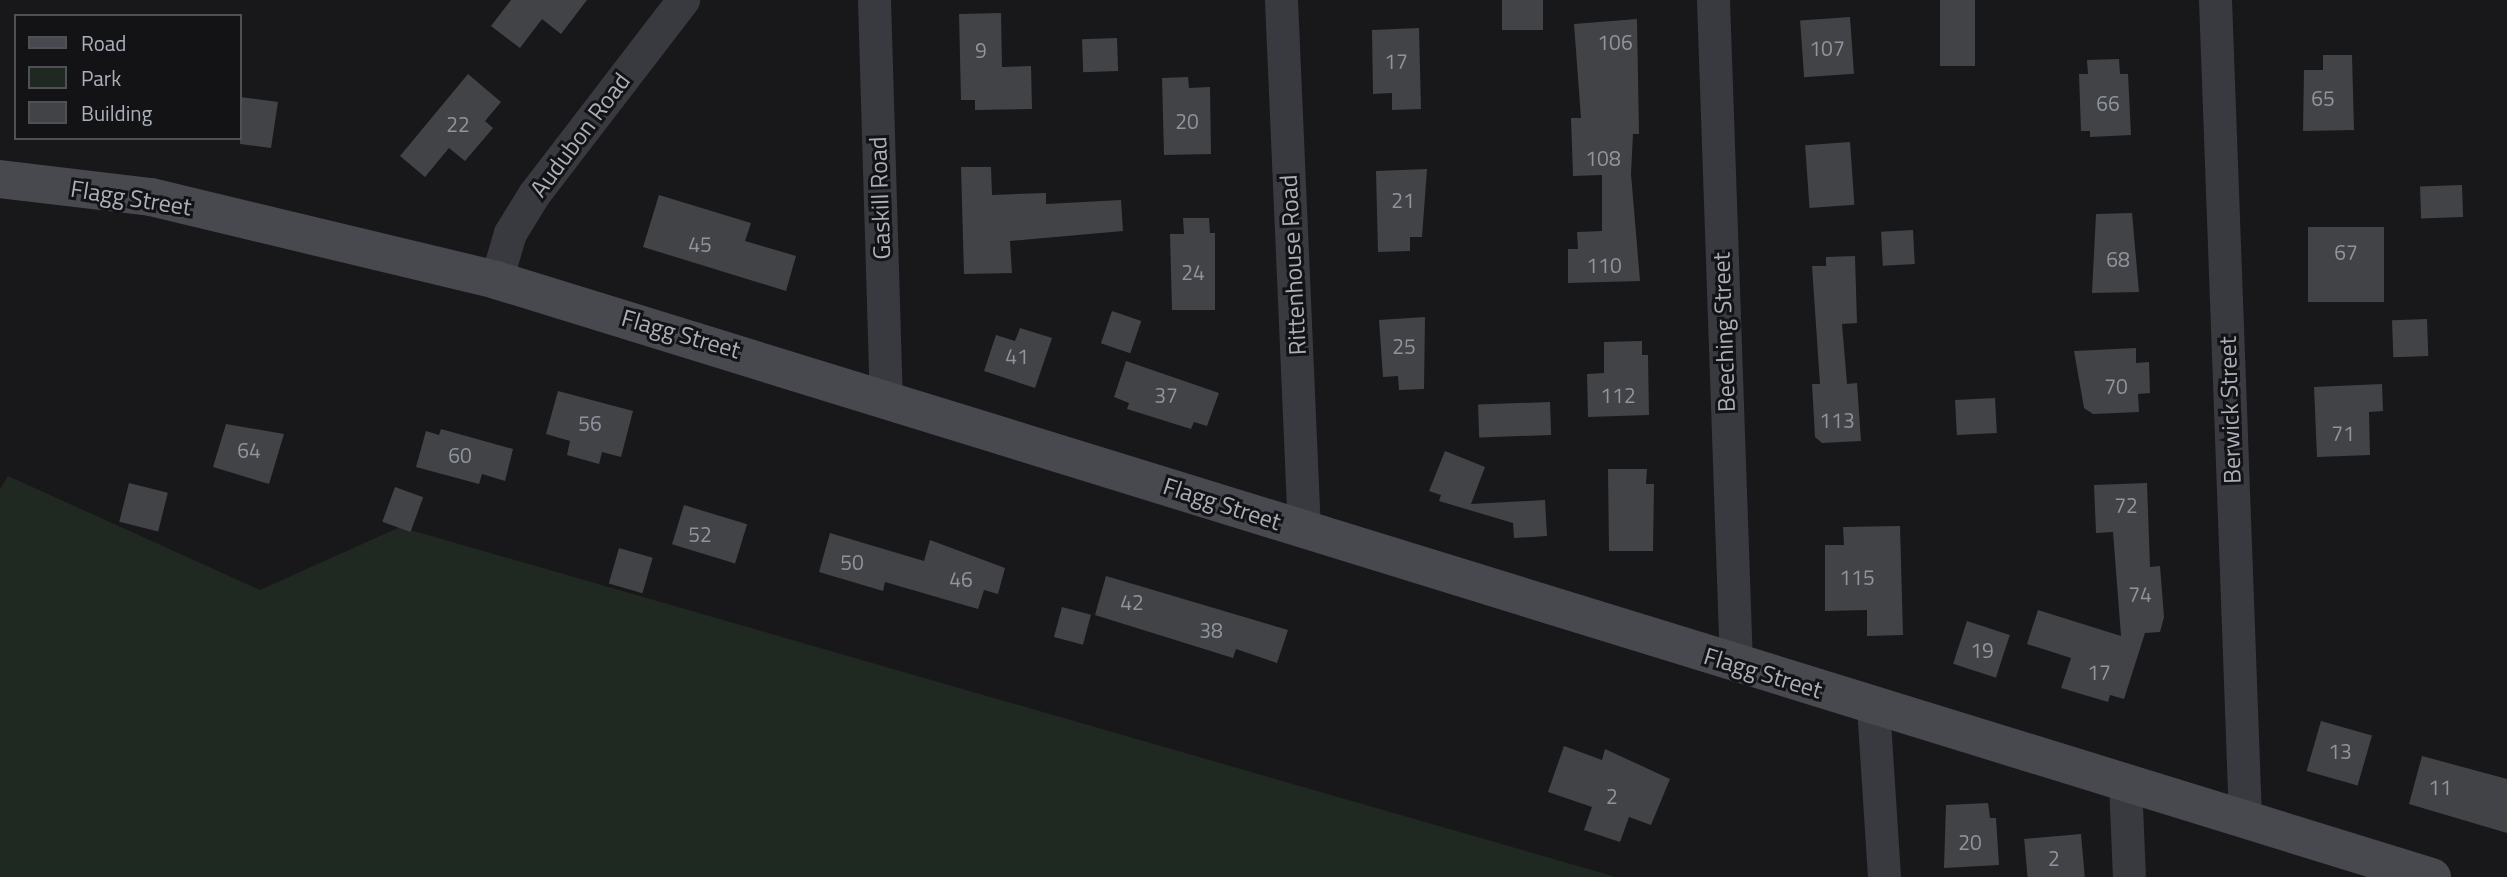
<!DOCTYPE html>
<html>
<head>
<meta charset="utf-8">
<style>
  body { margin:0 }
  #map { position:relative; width:2507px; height:877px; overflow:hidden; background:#18181a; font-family:"Titillium Web",sans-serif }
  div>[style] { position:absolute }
  .green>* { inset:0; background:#1f2821 }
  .building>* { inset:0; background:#424347; transform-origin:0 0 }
  .street>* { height:33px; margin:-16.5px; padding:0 16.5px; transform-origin:16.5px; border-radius:16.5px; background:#393a3f }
  .secondary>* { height:38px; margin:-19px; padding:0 19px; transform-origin:19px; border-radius:19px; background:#47494f }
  span { translate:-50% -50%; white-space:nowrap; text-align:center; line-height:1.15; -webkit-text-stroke:6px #131315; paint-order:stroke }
  .number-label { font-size:21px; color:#90949d }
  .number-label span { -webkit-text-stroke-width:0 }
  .street-label { font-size:24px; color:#aaafba }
  .legend { position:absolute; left:14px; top:14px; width:228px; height:126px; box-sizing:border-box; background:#131315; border:2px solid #4f5157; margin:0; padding:9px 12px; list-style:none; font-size:21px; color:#aaafba }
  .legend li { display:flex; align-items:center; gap:14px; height:35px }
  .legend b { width:35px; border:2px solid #4f5157 }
</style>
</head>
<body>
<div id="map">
  <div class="green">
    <i style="clip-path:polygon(8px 476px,260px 590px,400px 527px,1616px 877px,0 877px,0 489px)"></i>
  </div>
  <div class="building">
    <i style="clip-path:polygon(511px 0,587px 0,561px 34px,542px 19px,520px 48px,491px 26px)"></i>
    <i style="left:1502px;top:0;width:41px;height:30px"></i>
    <i style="left:1940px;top:0;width:35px;height:66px"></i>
    <i style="clip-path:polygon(1001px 13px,1002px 67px,1031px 66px,1032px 109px,975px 110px,975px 100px,961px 100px,959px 14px)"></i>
    <i style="left:1850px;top:17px;width:57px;height:50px;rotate:86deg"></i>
    <i style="clip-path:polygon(1637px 19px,1639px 134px,1633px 134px,1631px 174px,1640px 281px,1568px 283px,1568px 249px,1578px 249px,1577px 232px,1602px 231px,1602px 175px,1573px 176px,1571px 118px,1581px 118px,1574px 24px)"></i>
    <i style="clip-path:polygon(1419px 28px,1421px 109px,1392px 110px,1392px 93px,1373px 94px,1372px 30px)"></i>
    <i style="left:1117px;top:38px;width:33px;height:35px;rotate:88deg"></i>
    <i style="clip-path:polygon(2323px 55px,2352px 55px,2354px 130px,2303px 131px,2304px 70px,2323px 70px)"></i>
    <i style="clip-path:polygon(2119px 59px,2120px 74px,2128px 74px,2131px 135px,2090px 137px,2090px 131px,2081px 131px,2079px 74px,2088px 74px,2087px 60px)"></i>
    <i style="clip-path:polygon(468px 74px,501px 102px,485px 121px,493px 128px,465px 161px,449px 148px,425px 177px,400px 156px)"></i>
    <i style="clip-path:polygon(1188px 77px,1189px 88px,1210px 87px,1211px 154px,1164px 155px,1162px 78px)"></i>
    <i style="clip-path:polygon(240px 97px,278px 102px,271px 148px,240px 144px)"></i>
    <i style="left:1850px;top:142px;width:63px;height:45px;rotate:86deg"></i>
    <i style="clip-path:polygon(961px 167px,991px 167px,992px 195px,1046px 193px,1046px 204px,1121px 200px,1123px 231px,1010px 241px,1012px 273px,964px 274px)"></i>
    <i style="clip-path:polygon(1427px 169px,1422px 237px,1410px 237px,1410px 251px,1378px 252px,1376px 171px)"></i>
    <i style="left:2462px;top:185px;width:32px;height:42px;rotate:88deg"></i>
    <i style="clip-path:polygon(659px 195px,751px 223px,745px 241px,796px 256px,786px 291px,643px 247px)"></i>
    <i style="clip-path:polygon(2132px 213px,2139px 292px,2092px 293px,2096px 214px)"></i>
    <i style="clip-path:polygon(1183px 218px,1209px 218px,1210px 233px,1215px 233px,1215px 310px,1172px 310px,1170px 234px,1184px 234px)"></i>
    <i style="left:2308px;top:227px;width:76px;height:75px"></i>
    <i style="left:1913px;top:230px;width:34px;height:32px;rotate:87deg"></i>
    <i style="clip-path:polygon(1855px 256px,1857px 323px,1842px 324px,1847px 384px,1857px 383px,1861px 441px,1822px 443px,1815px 437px,1812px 384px,1820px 384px,1812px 266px,1826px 266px,1826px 257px)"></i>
    <i style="left:1112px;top:311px;width:31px;height:34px;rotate:19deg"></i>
    <i style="clip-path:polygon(1425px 317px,1424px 389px,1399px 390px,1398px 376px,1383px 377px,1379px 320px)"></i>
    <i style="left:2427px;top:319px;width:37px;height:35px;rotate:88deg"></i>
    <i style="clip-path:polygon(1020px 328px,1052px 338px,1035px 388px,984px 371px,996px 335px,1015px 341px)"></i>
    <i style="clip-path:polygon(1642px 341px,1642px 355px,1648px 355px,1649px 415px,1588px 417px,1587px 374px,1604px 373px,1604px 342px)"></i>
    <i style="clip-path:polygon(2136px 348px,2136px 363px,2149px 362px,2150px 393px,2138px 394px,2139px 412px,2093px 414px,2084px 408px,2074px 351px)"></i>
    <i style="clip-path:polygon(1126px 361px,1219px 393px,1207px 426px,1194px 422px,1191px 429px,1127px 409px,1129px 403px,1114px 397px)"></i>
    <i style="clip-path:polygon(2382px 384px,2383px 411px,2369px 412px,2370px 455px,2317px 457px,2314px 387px)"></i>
    <i style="clip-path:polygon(558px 391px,633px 411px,621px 457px,602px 452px,599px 464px,567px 455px,570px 441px,546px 434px)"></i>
    <i style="left:1995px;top:398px;width:35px;height:40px;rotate:87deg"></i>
    <i style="left:1550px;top:402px;width:33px;height:72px;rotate:88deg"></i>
    <i style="clip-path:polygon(226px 424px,284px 434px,269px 484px,213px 467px)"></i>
    <i style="clip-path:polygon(441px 429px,513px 449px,505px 481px,482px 474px,479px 484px,416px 467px,426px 431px,439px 435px)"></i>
    <i style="clip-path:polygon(1445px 451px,1485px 467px,1471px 504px,1545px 500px,1547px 536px,1514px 538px,1513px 523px,1439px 501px,1441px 495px,1429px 491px)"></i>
    <i style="clip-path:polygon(1608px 469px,1647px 469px,1646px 484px,1654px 484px,1653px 551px,1609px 551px)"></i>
    <i style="left:129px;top:483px;width:40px;height:40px;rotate:14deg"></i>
    <i style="clip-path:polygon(2147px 483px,2150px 567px,2160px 566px,2164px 617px,2160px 632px,2145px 633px,2124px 699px,2110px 695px,2108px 702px,2061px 688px,2071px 658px,2027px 644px,2038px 610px,2121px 636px,2113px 532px,2096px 533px,2094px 485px)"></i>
    <i style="left:395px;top:487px;width:30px;height:37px;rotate:20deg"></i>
    <i style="left:684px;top:505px;width:66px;height:41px;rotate:17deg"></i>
    <i style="clip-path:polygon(1900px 526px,1903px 635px,1867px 636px,1867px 610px,1825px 611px,1825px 545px,1844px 545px,1843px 527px)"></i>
    <i style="clip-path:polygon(830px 533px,924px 561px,930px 540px,1005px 568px,998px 594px,984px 590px,978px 609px,885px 582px,883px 591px,819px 572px)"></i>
    <i style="left:619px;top:548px;width:35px;height:37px;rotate:16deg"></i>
    <i style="clip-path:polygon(1106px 576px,1288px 630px,1277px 663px,1236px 649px,1233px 658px,1095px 615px)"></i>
    <i style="left:1062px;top:607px;width:30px;height:31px;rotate:15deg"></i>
    <i style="left:1967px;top:621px;width:45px;height:45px;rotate:18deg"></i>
    <i style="left:2321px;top:721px;width:53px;height:52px;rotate:16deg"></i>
    <i style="clip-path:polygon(1564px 746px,1602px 760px,1605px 749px,1670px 779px,1651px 825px,1629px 817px,1620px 842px,1584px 830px,1592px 807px,1548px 792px)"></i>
    <i style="clip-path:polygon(2422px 756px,2507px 779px,2507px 833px,2409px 804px)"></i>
    <i style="clip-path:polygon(1988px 803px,1990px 818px,1996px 818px,1999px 865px,1944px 868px,1946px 805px)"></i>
    <i style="left:2081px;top:834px;width:43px;height:57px;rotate:85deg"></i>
  </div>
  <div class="street">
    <i style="left:874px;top:0;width:395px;rotate:88.3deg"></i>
    <i style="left:1281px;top:0;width:530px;rotate:87.52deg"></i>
    <i style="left:1713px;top:0;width:665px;rotate:88.02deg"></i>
    <i style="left:2215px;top:0;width:821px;rotate:87.9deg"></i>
    <i style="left:496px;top:280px;width:49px;rotate:-73.4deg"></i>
    <i style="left:510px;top:233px;width:46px;rotate:-58.4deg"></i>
    <i style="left:534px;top:194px;width:245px;rotate:-52.5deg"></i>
    <i style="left:1873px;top:706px;width:171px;rotate:86.3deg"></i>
    <i style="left:2125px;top:783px;width:94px;rotate:87.6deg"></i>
  </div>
  <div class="secondary">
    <i style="left:0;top:179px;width:152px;rotate:6.8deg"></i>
    <i style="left:151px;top:197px;width:355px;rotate:13.5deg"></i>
    <i style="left:496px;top:280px;width:2026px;rotate:17.14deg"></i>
  </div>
  <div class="number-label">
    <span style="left:1615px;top:42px">106</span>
    <span style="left:1827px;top:48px">107</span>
    <span style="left:981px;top:50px">9</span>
    <span style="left:1396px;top:61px">17</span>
    <span style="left:2323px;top:98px">65</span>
    <span style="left:2108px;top:103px">66</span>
    <span style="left:1187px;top:121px">20</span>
    <span style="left:458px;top:124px">22</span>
    <span style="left:1603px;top:158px">108</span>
    <span style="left:1403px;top:200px">21</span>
    <span style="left:700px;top:244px">45</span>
    <span style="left:2346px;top:252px">67</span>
    <span style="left:2118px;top:259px">68</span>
    <span style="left:1604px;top:265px">110</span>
    <span style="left:1193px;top:272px">24</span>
    <span style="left:1404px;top:346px">25</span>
    <span style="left:1017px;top:356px">41</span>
    <span style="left:2116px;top:386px">70</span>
    <span style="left:1166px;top:395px">37</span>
    <span style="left:1618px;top:395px">112</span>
    <span style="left:1837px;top:420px">113</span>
    <span style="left:590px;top:423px">56</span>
    <span style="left:2343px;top:433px">71</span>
    <span style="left:249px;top:450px">64</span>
    <span style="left:460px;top:455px">60</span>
    <span style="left:2126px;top:505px">72</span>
    <span style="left:700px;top:534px">52</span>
    <span style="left:852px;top:562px">50</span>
    <span style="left:1857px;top:577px">115</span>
    <span style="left:961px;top:579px">46</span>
    <span style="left:2140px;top:594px">74</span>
    <span style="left:1132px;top:602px">42</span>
    <span style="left:1211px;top:630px">38</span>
    <span style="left:1982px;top:650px">19</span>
    <span style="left:2099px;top:672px">17</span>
    <span style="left:2340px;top:751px">13</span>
    <span style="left:2440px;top:787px">11</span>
    <span style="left:1612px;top:796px">2</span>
    <span style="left:1970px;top:842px">20</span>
    <span style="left:2054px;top:858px">2</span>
  </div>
  <div class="street-label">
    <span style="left:580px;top:135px;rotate:-53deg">Audubon Road</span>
    <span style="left:131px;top:198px;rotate:9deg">Flagg Street</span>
    <span style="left:880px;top:198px;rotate:-92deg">Gaskill Road</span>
    <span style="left:1293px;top:265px;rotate:-93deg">Rittenhouse Road</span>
    <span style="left:1724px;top:332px;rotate:-92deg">Beeching Street</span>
    <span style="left:681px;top:334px;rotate:16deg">Flagg Street</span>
    <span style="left:2230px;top:410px;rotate:-92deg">Berwick Street</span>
    <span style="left:1222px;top:504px;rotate:18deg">Flagg Street</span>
    <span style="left:1763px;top:673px;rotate:17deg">Flagg Street</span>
  </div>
  <ul class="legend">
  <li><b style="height:9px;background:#47494f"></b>Road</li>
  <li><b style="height:19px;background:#1f2821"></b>Park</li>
  <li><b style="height:19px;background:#424347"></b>Building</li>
  </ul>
</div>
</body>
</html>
